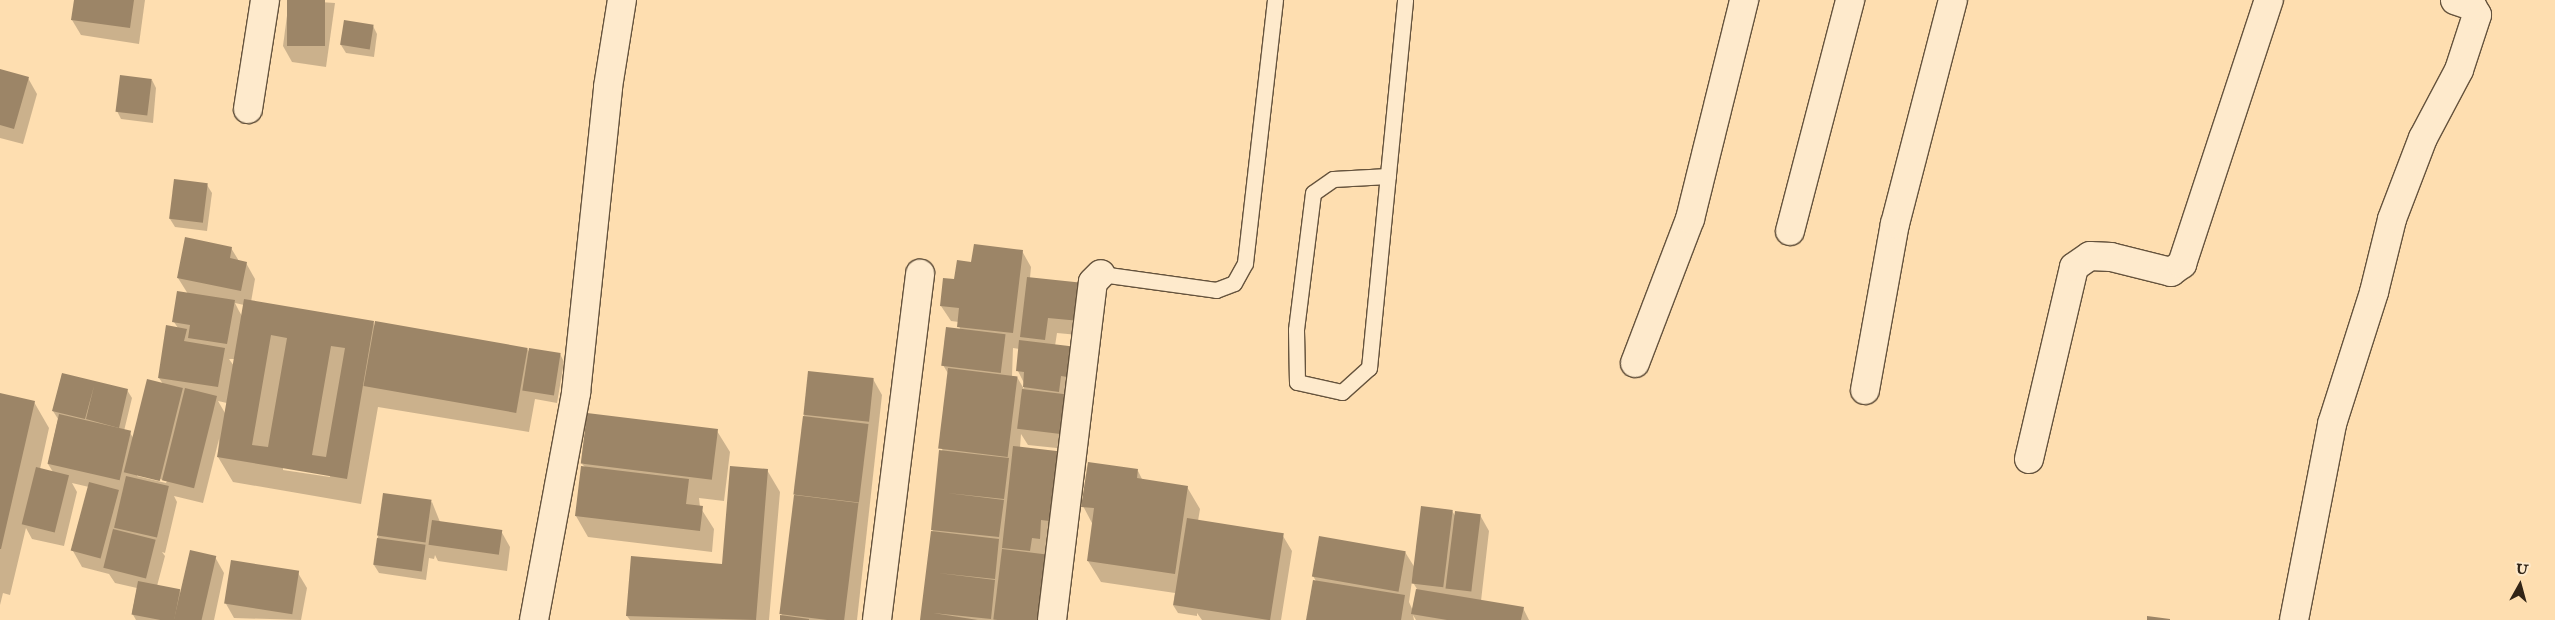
<!DOCTYPE html>
<html>
<head>
<meta charset="utf-8">
<style>
  body { margin:0 }
  #map { position:relative; width:2555px; height:620px; overflow:hidden; background:#fedeb0; font-family:"IM FELL English",serif }
  div>[style] { position:absolute }
  .shadow>* { inset:0; background:#0003 }
  .building>* { inset:0; background:#9c8567; transform-origin:0 0 }
  .roads { filter:drop-shadow(1px 0 #65533d) drop-shadow(-1px 0 #65533d) drop-shadow(0 1px #65533d) drop-shadow(0 -1px #65533d) }
  .service>* { height:15px; margin:-7.5px; padding:0 7.5px; transform-origin:7.5px; border-radius:7.5px; background:#feeacc }
  .minor>* { height:28px; margin:-14px; padding:0 14px; transform-origin:14px; border-radius:14px; background:#feeacc }
  span { translate:-50% -50%; white-space:nowrap; text-align:center; line-height:1.15; -webkit-text-stroke:4px #feeacc; paint-order:stroke }
  .north { position:absolute; left:2495px; top:560px; width:50px; height:50px; -webkit-text-stroke:4px #feeacc; paint-order:stroke; rotate:7deg; font-size:14px; font-weight:700; line-height:20px; text-align:center; color:#322517 }
  .north::after { content:''; display:block; margin:auto; width:18px; height:22px; background:#322517; clip-path:polygon(50% 0,100% 100%,50% 72%,0 100%) }
</style>
</head>
<body>
<div id="map">
  <div class="shadow">
    <i style="clip-path:polygon(75px 0,145px 0,139px 44px,81px 35px,72px 20px)"></i>
    <i style="clip-path:polygon(289px 0,335px 3px,326px 67px,292px 62px,283px 46px)"></i>
    <i style="clip-path:polygon(373px 26px,377px 34px,374px 57px,346px 53px,341px 45px)"></i>
    <i style="clip-path:polygon(0 70px,28px 78px,37px 94px,23px 144px,0 138px)"></i>
    <i style="clip-path:polygon(152px 80px,156px 88px,153px 123px,121px 119px,117px 111px)"></i>
    <i style="clip-path:polygon(207px 185px,212px 193px,207px 231px,175px 227px,170px 219px)"></i>
    <i style="clip-path:polygon(evenodd,231px 248px,239px 261px,246px 263px,255px 279px,251px 302px,373px 322px,375px 327px,527px 349px,530px 353px,560px 354px,564px 362px,557px 403px,535px 399px,529px 432px,378px 407px,361px 504px,233px 482px,218px 457px,219px 439px,203px 503px,174px 496px,177px 502px,165px 553px,162px 552px,165px 556px,157px 586px,179px 591px,182px 595px,215px 557px,224px 573px,214px 620px,136px 620px,132px 613px,137px 588px,115px 583px,109px 574px,82px 567px,73px 551px,89px 487px,72px 483px,77px 492px,64px 546px,32px 539px,26px 528px,10px 595px,3px 593px,0 605px,0 394px,34px 402px,49px 428px,40px 469px,53px 472px,48px 464px,58px 419px,53px 411px,62px 374px,127px 390px,132px 398px,124px 431px,130px 433px,134px 439px,163px 384px,159px 378px,178px 328px,174px 322px,188px 294px,178px 278px,231px 248px,235px 303px,244px 305px,242px 316px,239px 311px,235px 303px,231px 248px,229px 359px,235px 359px,234px 366px,229px 359px,231px 248px,218px 401px,227px 403px,225px 413px,218px 401px,231px 248px,283px 467px,330px 475px,330px 477px,283px 470px,283px 467px,231px 248px,137px 473px,167px 481px,166px 483px,137px 476px,137px 473px)"></i>
    <i style="clip-path:polygon(evenodd,1022px 251px,1031px 267px,1030px 278px,1083px 284px,1089px 336px,1057px 333px,1055px 346px,1076px 348px,1076px 450px,1028px 445px,1021px 434px,1020px 448px,1065px 453px,1054px 620px,922px 620px,942px 452px,949px 375px,943px 365px,960px 330px,959px 322px,951px 321px,941px 306px,955px 280px,972px 263px,1022px 251px,1013px 348px,1020px 349px,1018px 371px,1024px 383px,1024px 389px,1017px 377px,1012px 376px,1013px 348px)"></i>
    <i style="clip-path:polygon(873px 379px,882px 395px,857px 620px,781px 620px,804px 415px)"></i>
    <i style="clip-path:polygon(717px 431px,730px 452px,724px 501px,699px 498px,700px 507px,714px 529px,712px 552px,588px 537px,576px 516px,585px 467px,582px 464px)"></i>
    <i style="clip-path:polygon(767px 470px,780px 492px,769px 620px,630px 620px,627px 616px,723px 565px)"></i>
    <i style="clip-path:polygon(1138px 471px,1143px 481px,1187px 487px,1200px 509px,1198px 521px,1283px 536px,1292px 551px,1281px 620px,1202px 620px,1197px 613px,1197px 616px,1178px 613px,1173px 605px,1175px 593px,1101px 582px,1088px 561px,1093px 525px,1083px 506px)"></i>
    <i style="clip-path:polygon(432px 502px,440px 522px,501px 531px,510px 547px,507px 571px,438px 561px,435px 555px,434px 559px,429px 558px,426px 580px,379px 573px,374px 565px,378px 536px)"></i>
    <i style="clip-path:polygon(evenodd,1452px 511px,1456px 517px,1480px 515px,1489px 531px,1481px 601px,1523px 608px,1529px 620px,1416px 620px,1413px 615px,1414px 620px,1308px 620px,1316px 581px,1313px 576px,1405px 552px,1415px 568px,1452px 511px,1412px 581px,1417px 589px,1413px 611px,1409px 602px,1412px 581px)"></i>
    <i style="clip-path:polygon(298px 573px,307px 588px,301px 620px,234px 618px,225px 602px)"></i>
  </div>
  <div class="building">
    <i style="clip-path:polygon(74px 0,134px 0,130px 28px,71px 20px)"></i>
    <i style="left:287px;top:0;width:38px;height:46px"></i>
    <i style="left:344px;top:20px;width:30px;height:25px;rotate:9deg"></i>
    <i style="clip-path:polygon(0 69px,29px 77px,14px 129px,0 125px)"></i>
    <i style="left:120px;top:75px;width:32px;height:37px;rotate:7deg"></i>
    <i style="left:174px;top:179px;width:34px;height:40px;rotate:7deg"></i>
    <i style="clip-path:polygon(185px 237px,232px 247px,230px 258px,247px 262px,241px 291px,177px 278px)"></i>
    <i style="clip-path:polygon(974px 244px,1023px 250px,1013px 333px,957px 327px,959px 308px,940px 306px,943px 278px,954px 279px,957px 260px,971px 262px)"></i>
    <i style="clip-path:polygon(1027px 277px,1084px 283px,1080px 321px,1048px 318px,1045px 340px,1020px 337px)"></i>
    <i style="clip-path:polygon(177px 291px,235px 300px,227px 344px,188px 338px,190px 325px,172px 322px)"></i>
    <i style="clip-path:polygon(evenodd,244px 299px,374px 321px,347px 479px,217px 457px,244px 299px,271px 335px,287px 338px,268px 447px,252px 445px,271px 335px,244px 299px,331px 346px,345px 348px,326px 457px,312px 455px,331px 346px)"></i>
    <i style="left:375px;top:321px;width:155px;height:66px;rotate:10deg"></i>
    <i style="clip-path:polygon(166px 325px,187px 329px,184px 341px,225px 348px,218px 387px,158px 378px)"></i>
    <i style="left:946px;top:327px;width:60px;height:39px;rotate:7deg"></i>
    <i style="clip-path:polygon(1019px 340px,1077px 347px,1074px 378px,1061px 376px,1059px 392px,1023px 387px,1024px 372px,1016px 371px)"></i>
    <i style="left:529px;top:348px;width:32px;height:43px;rotate:9deg"></i>
    <i style="left:948px;top:368px;width:70px;height:81px;rotate:7deg"></i>
    <i style="left:808px;top:371px;width:66px;height:44px;rotate:6deg"></i>
    <i style="clip-path:polygon(62px 373px,128px 389px,119px 428px,86px 419px,94px 386px,85px 419px,52px 411px)"></i>
    <i style="left:147px;top:379px;width:37px;height:96px;rotate:14deg"></i>
    <i style="left:185px;top:388px;width:33px;height:95px;rotate:14deg"></i>
    <i style="left:1022px;top:389px;width:50px;height:40px;rotate:7deg"></i>
    <i style="clip-path:polygon(0 393px,35px 401px,1px 549px,0 549px)"></i>
    <i style="left:587px;top:413px;width:132px;height:51px;rotate:7deg"></i>
    <i style="left:59px;top:414px;width:74px;height:51px;rotate:13deg"></i>
    <i style="left:803px;top:416px;width:66px;height:79px;rotate:7deg"></i>
    <i style="clip-path:polygon(1013px 446px,1065px 452px,1058px 522px,1041px 520px,1040px 539px,1032px 538px,1030px 551px,1002px 548px)"></i>
    <i style="clip-path:polygon(939px 450px,1009px 458px,1004px 499px,947px 493px,1004px 500px,999px 537px,931px 530px)"></i>
    <i style="clip-path:polygon(1088px 462px,1138px 469px,1137px 478px,1188px 486px,1175px 574px,1087px 561px,1094px 508px,1081px 507px)"></i>
    <i style="clip-path:polygon(581px 466px,689px 479px,686px 504px,703px 506px,700px 531px,575px 516px)"></i>
    <i style="clip-path:polygon(730px 466px,768px 469px,756px 620px,626px 616px,631px 556px,722px 564px)"></i>
    <i style="left:36px;top:467px;width:34px;height:59px;rotate:14deg"></i>
    <i style="left:126px;top:476px;width:44px;height:53px;rotate:13deg"></i>
    <i style="left:89px;top:482px;width:31px;height:71px;rotate:15deg"></i>
    <i style="left:383px;top:493px;width:49px;height:43px;rotate:8deg"></i>
    <i style="left:794px;top:495px;width:65px;height:120px;rotate:7deg"></i>
    <i style="left:1421px;top:506px;width:32px;height:78px;rotate:7deg"></i>
    <i style="left:1455px;top:511px;width:26px;height:78px;rotate:7deg"></i>
    <i style="left:1187px;top:518px;width:98px;height:88px;rotate:9deg"></i>
    <i style="left:432px;top:520px;width:71px;height:25px;rotate:8deg"></i>
    <i style="left:113px;top:529px;width:44px;height:40px;rotate:14deg"></i>
    <i style="clip-path:polygon(931px 531px,999px 539px,995px 579px,938px 573px,995px 580px,991px 619px,933px 613px,978px 620px,920px 620px)"></i>
    <i style="left:1319px;top:536px;width:88px;height:41px;rotate:10deg"></i>
    <i style="left:377px;top:538px;width:49px;height:27px;rotate:8deg"></i>
    <i style="left:1002px;top:549px;width:49px;height:71px;rotate:7deg"></i>
    <i style="left:190px;top:550px;width:27px;height:72px;rotate:13deg"></i>
    <i style="left:231px;top:560px;width:69px;height:44px;rotate:9deg"></i>
    <i style="clip-path:polygon(1313px 580px,1405px 595px,1401px 620px,1306px 620px)"></i>
    <i style="left:138px;top:581px;width:43px;height:34px;rotate:11deg"></i>
    <i style="clip-path:polygon(1416px 589px,1524px 607px,1521px 620px,1447px 620px,1411px 614px)"></i>
    <i style="clip-path:polygon(780px 615px,809px 619px,809px 620px,780px 620px)"></i>
    <i style="clip-path:polygon(2147px 616px,2170px 619px,2170px 620px,2147px 620px)"></i>
  </div>
  <div class="roads">
    <div class="service">
      <i style="left:1388px;top:176px;width:55px;rotate:176.9deg"></i>
      <i style="left:1333px;top:179px;width:24px;rotate:145deg"></i>
      <i style="left:1313px;top:193px;width:138px;rotate:97.1deg"></i>
      <i style="left:1296px;top:330px;width:52px;rotate:88.9deg"></i>
      <i style="left:1297px;top:382px;width:46px;rotate:12.5deg"></i>
      <i style="left:1342px;top:392px;width:36px;rotate:-42deg"></i>
      <i style="left:1369px;top:368px;width:370px;rotate:-84.4deg"></i>
      <i style="left:1101px;top:274px;width:116px;rotate:7.9deg"></i>
      <i style="left:1216px;top:290px;width:19px;rotate:-21deg"></i>
      <i style="left:1234px;top:283px;width:23px;rotate:-61deg"></i>
      <i style="left:1245px;top:263px;width:265px;rotate:-83.5deg"></i>
    </div>
    <div class="minor">
      <i style="left:248px;top:109px;width:110px;rotate:-81.1deg"></i>
      <i style="left:1790px;top:231px;width:239px;rotate:-75.4deg"></i>
      <i style="left:1635px;top:363px;width:154px;rotate:-69.1deg"></i>
      <i style="left:1690px;top:219px;width:226px;rotate:-76.1deg"></i>
      <i style="left:1865px;top:390px;width:169px;rotate:-79.8deg"></i>
      <i style="left:1895px;top:224px;width:231px;rotate:-75.5deg"></i>
      <i style="left:2029px;top:459px;width:197px;rotate:-76.8deg"></i>
      <i style="left:2074px;top:267px;width:19px;rotate:-35deg"></i>
      <i style="left:2090px;top:256px;width:21px;rotate:3deg"></i>
      <i style="left:2111px;top:257px;width:62px;rotate:14deg"></i>
      <i style="left:2171px;top:272px;width:14px;rotate:-36deg"></i>
      <i style="left:2182px;top:264px;width:278px;rotate:-71.8deg"></i>
      <i style="left:534px;top:620px;width:231px;rotate:-79.5deg"></i>
      <i style="left:576px;top:393px;width:308px;rotate:-84deg"></i>
      <i style="left:608px;top:87px;width:88px;rotate:-80.9deg"></i>
      <i style="left:877px;top:620px;width:349px;rotate:-82.9deg"></i>
      <i style="left:1052px;top:620px;width:340px;rotate:-83.1deg"></i>
      <i style="left:1093px;top:282px;width:11px;rotate:-45deg"></i>
      <i style="left:2294px;top:620px;width:200px;rotate:-79deg"></i>
      <i style="left:2332px;top:424px;width:139px;rotate:-72.3deg"></i>
      <i style="left:2374px;top:292px;width:75px;rotate:-76.1deg"></i>
      <i style="left:2392px;top:219px;width:87px;rotate:-69.1deg"></i>
      <i style="left:2423px;top:138px;width:77px;rotate:-62.1deg"></i>
      <i style="left:2459px;top:70px;width:58px;rotate:-71.9deg"></i>
      <i style="left:2477px;top:15px;width:10px;rotate:-119deg"></i>
      <i style="left:2472px;top:6px;width:18px;rotate:-161deg"></i>
    </div>
  </div>
  <div class="north">U</div>
</div>
</body>
</html>
